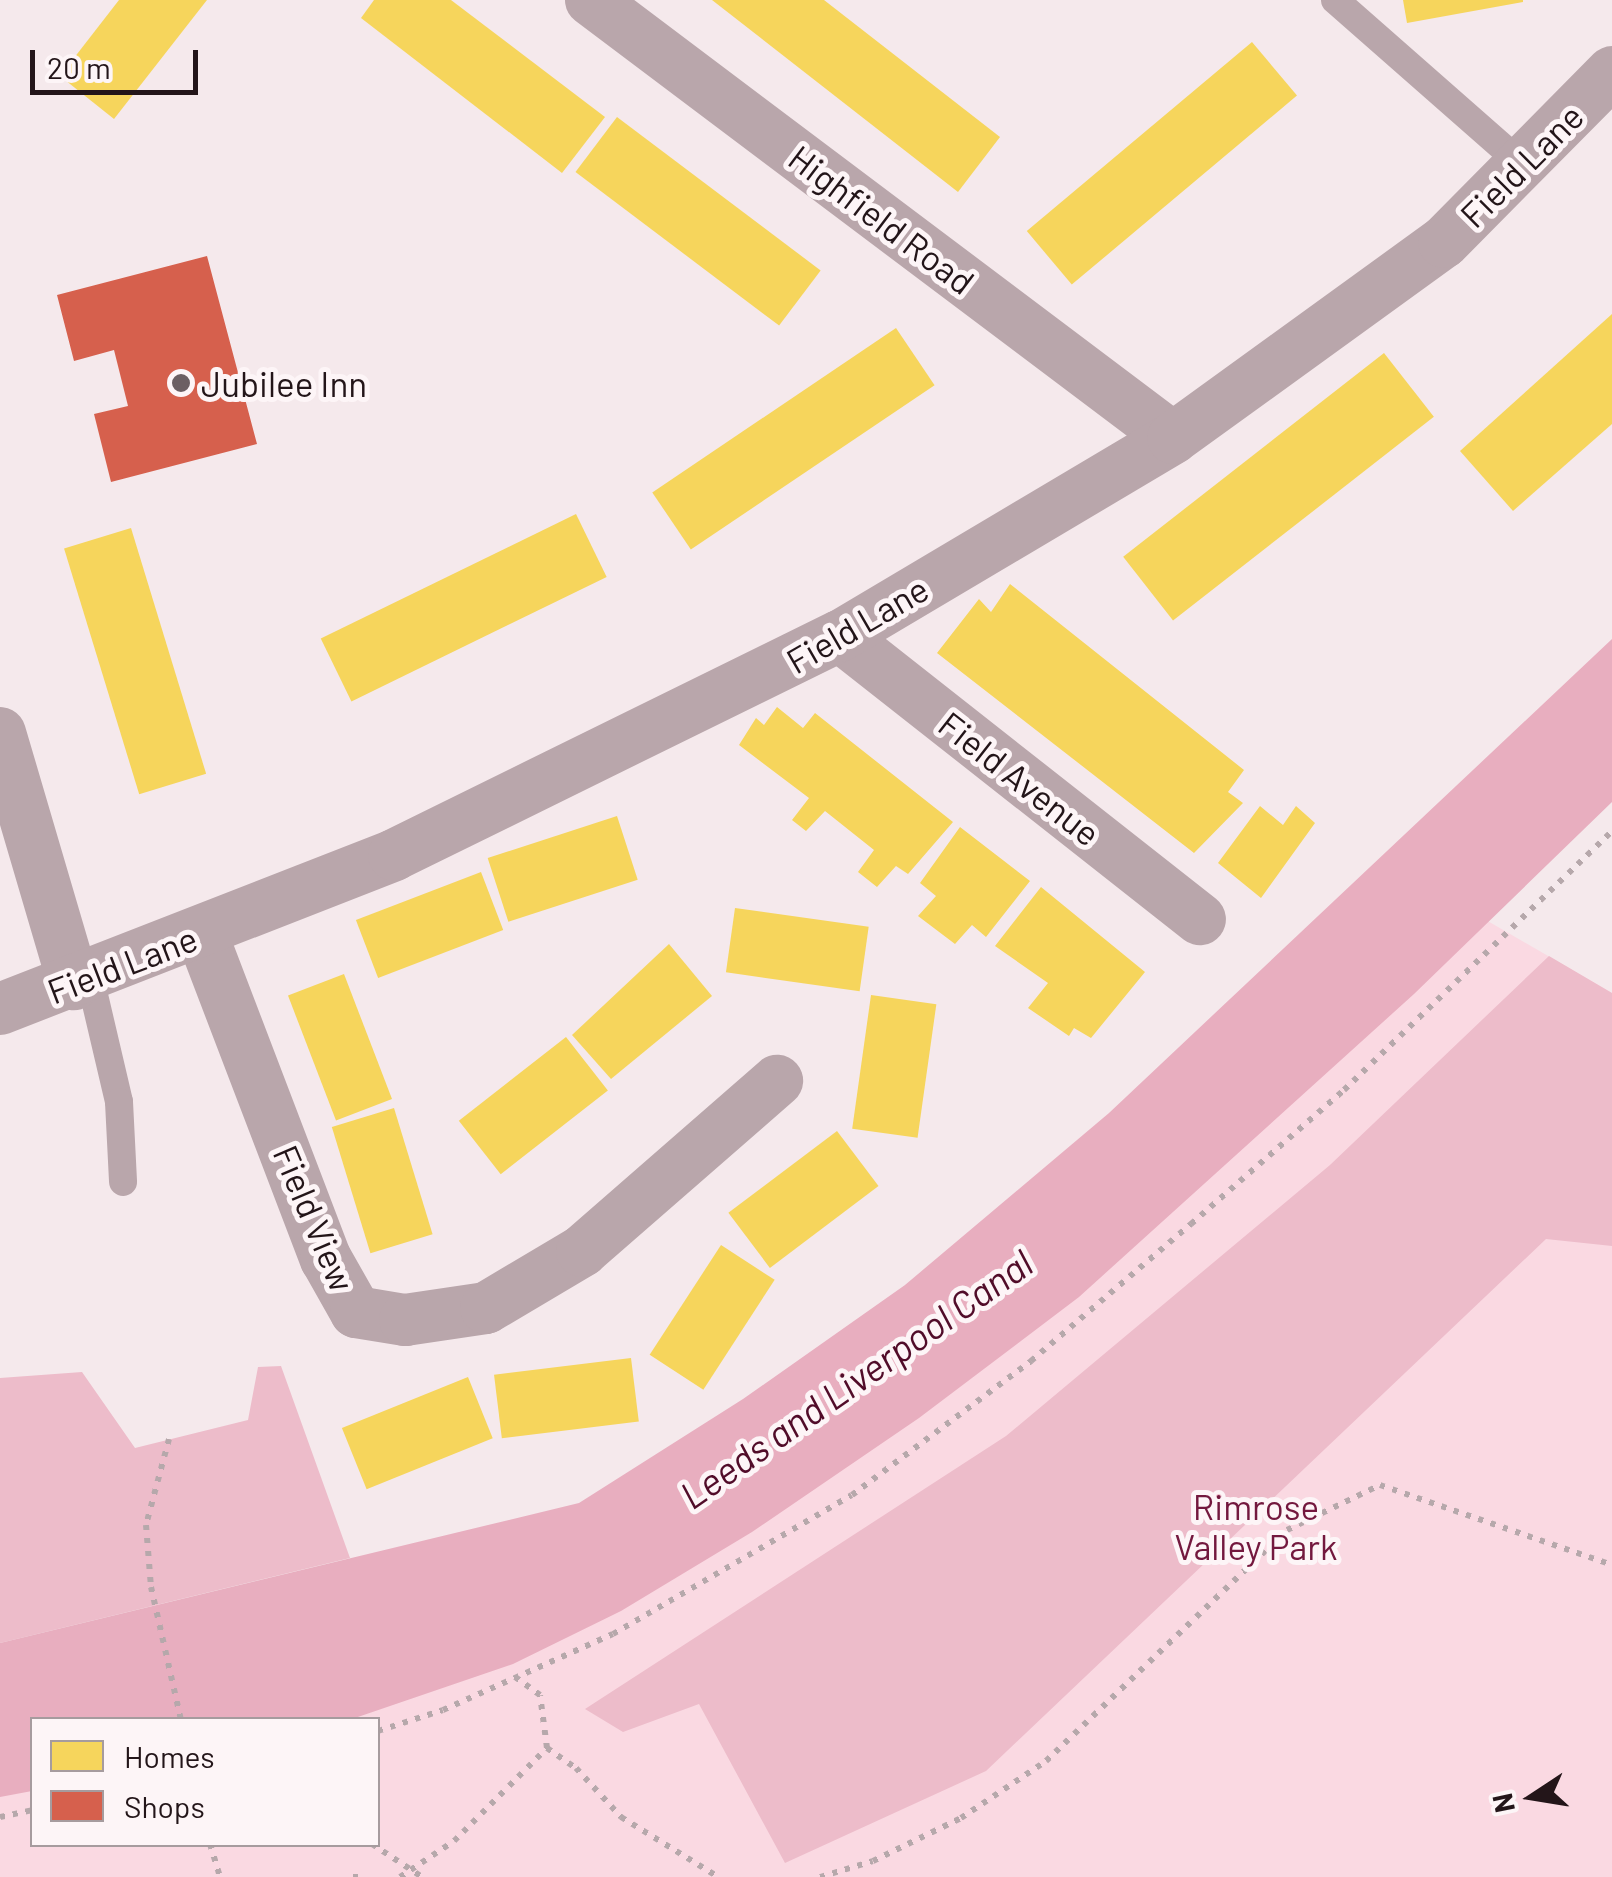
<!DOCTYPE html>
<html>
<head>
<meta charset="utf-8">
<style>
  body { margin:0 }
  #map { position:relative; width:1612px; height:1877px; overflow:hidden; background:#f5e9ec; font-family:Barlow,sans-serif }
  div>[style] { position:absolute }
  .green>* { inset:0; background:#fad9e2 }
  .forest>* { inset:0; background:#edbcca }
  .water>* { inset:0; background:#e8aebf }
  .homes>* { inset:0; background:#f6d55c; transform-origin:0 0 }
  .shops>* { inset:0; background:#d6604d }
  .path>* { height:6px; margin-top:-3px; transform-origin:0; background:repeating-linear-gradient(90deg,#b6a8ab 0 5px,transparent 0 13px) }
  .service>* { height:28px; margin:-14px; padding:0 14px; transform-origin:14px; border-radius:14px; background:#b9a6ab }
  .minor>* { height:52px; margin:-26px; padding:0 26px; transform-origin:26px; border-radius:26px; background:#b9a6ab }
  .dots>* { width:28px; height:28px; translate:-50% -50%; box-sizing:border-box; border:5px solid #fdf5f7; border-radius:50% }
  span { translate:-50% -50%; white-space:nowrap; text-align:center; line-height:1.15; -webkit-text-stroke:10px #fdf5f7; paint-order:stroke }
  .street-label { font-size:35px; color:#231519 }
  .poi-label { font-size:35px; color:#231519 }
  .left { translate:0 -50%; text-align:left }
  .park-label { font-size:35px; color:#73183e }
  .water-label { font-size:38px; color:#510c29; font-style:italic }
  .legend { position:absolute; left:30px; top:1717px; width:350px; height:130px; box-sizing:border-box; background:#fdf5f7; border:2px solid #a69b9e; margin:0; padding:12px 18px; list-style:none; font-size:30px; color:#231519 }
  .legend li { display:flex; align-items:center; gap:20px; height:50px }
  .legend b { width:50px; border:2px solid #a69b9e }
  .north { position:absolute; left:1482px; top:1747px; width:100px; height:100px; -webkit-text-stroke:8px #fdf5f7; paint-order:stroke; rotate:258deg; font-size:28px; font-weight:700; line-height:40px; text-align:center; color:#231519 }
  .north::after { content:''; display:block; margin:auto; width:35px; height:45px; background:#231519; clip-path:polygon(50% 0,100% 100%,50% 72%,0 100%) }
  .scale { position:absolute; left:30px; top:50px; width:168px; height:45px; box-sizing:border-box; border:5px solid #231519; border-top:0; padding-left:12px; font-size:30px; line-height:35px; white-space:nowrap; color:#231519; -webkit-text-stroke:8px #fdf5f7; paint-order:stroke }
</style>
</head>
<body>
<div id="map">
  <div class="green">
    <i style="clip-path:polygon(evenodd,1436px 891px,1612px 993px,1612px 1877px,0 1877px,0 1716px,525px 1593px,1436px 891px,32px 1720px,378px 1720px,378px 1844px,32px 1844px,32px 1720px)"></i>
  </div>
  <div class="forest">
    <i style="clip-path:polygon(1549px 956px,1612px 993px,1612px 1246px,1546px 1239px,986px 1771px,785px 1863px,699px 1704px,623px 1732px,585px 1709px,1006px 1436px,1330px 1165px)"></i>
    <i style="clip-path:polygon(281px 1366px,350px 1558px,0 1643px,0 1378px,82px 1372px,135px 1448px,248px 1420px,258px 1367px)"></i>
  </div>
  <div class="water">
    <i style="clip-path:polygon(1612px 639px,1612px 802px,1414px 994px,1079px 1297px,919px 1418px,752px 1532px,621px 1611px,513px 1664px,352px 1719px,32px 1720px,32px 1791px,0 1797px,0 1643px,579px 1503px,743px 1399px,905px 1285px,1109px 1113px)"></i>
  </div>
  <div class="homes">
    <i style="clip-path:polygon(119px 0,207px 0,114px 119px,60px 76px)"></i>
    <i style="clip-path:polygon(374px 0,451px 0,605px 117px,562px 173px,361px 18px)"></i>
    <i style="clip-path:polygon(712px 0,824px 0,1000px 137px,958px 192px)"></i>
    <i style="clip-path:polygon(1403px 0,1523px 0,1523px 2px,1407px 23px)"></i>
    <i style="left:1252px;top:42px;width:70px;height:294px;rotate:50deg"></i>
    <i style="left:617px;top:117px;width:255px;height:69px;rotate:37deg"></i>
    <i style="clip-path:polygon(1612px 314px,1612px 424px,1513px 511px,1460px 451px)"></i>
    <i style="left:896px;top:328px;width:69px;height:294px;rotate:56deg"></i>
    <i style="left:1384px;top:353px;width:81px;height:331px;rotate:52deg"></i>
    <i style="left:576px;top:514px;width:70px;height:284px;rotate:64deg"></i>
    <i style="left:131px;top:528px;width:257px;height:70px;rotate:73deg"></i>
    <i style="clip-path:polygon(1010px 584px,1244px 770px,1228px 792px,1243px 803px,1194px 853px,937px 653px,979px 599px,991px 612px)"></i>
    <i style="clip-path:polygon(777px 707px,803px 728px,815px 713px,953px 822px,908px 874px,896px 866px,877px 887px,858px 872px,874px 850px,825px 811px,806px 831px,792px 820px,809px 798px,739px 745px,756px 718px,764px 725px)"></i>
    <i style="clip-path:polygon(1260px 806px,1283px 825px,1296px 806px,1315px 823px,1261px 898px,1218px 863px)"></i>
    <i style="left:617px;top:816px;width:67px;height:136px;rotate:72deg"></i>
    <i style="clip-path:polygon(960px 827px,1030px 881px,986px 937px,972px 925px,955px 944px,918px 916px,936px 896px,920px 883px)"></i>
    <i style="left:481px;top:872px;width:62px;height:134px;rotate:69deg"></i>
    <i style="clip-path:polygon(1041px 887px,1145px 972px,1091px 1038px,1074px 1028px,1069px 1036px,1028px 1008px,1048px 983px,995px 946px)"></i>
    <i style="left:735px;top:908px;width:135px;height:65px;rotate:8deg"></i>
    <i style="clip-path:polygon(669px 944px,712px 996px,611px 1079px,572px 1035px)"></i>
    <i style="left:344px;top:974px;width:134px;height:60px;rotate:69deg"></i>
    <i style="left:871px;top:995px;width:66px;height:135px;rotate:8deg"></i>
    <i style="left:566px;top:1037px;width:68px;height:136px;rotate:52deg"></i>
    <i style="left:394px;top:1108px;width:132px;height:65px;rotate:73deg"></i>
    <i style="left:837px;top:1131px;width:69px;height:136px;rotate:53deg"></i>
    <i style="left:721px;top:1245px;width:64px;height:131px;rotate:33deg"></i>
    <i style="left:631px;top:1358px;width:64px;height:138px;rotate:83deg"></i>
    <i style="left:468px;top:1377px;width:66px;height:136px;rotate:68deg"></i>
  </div>
  <div class="shops">
    <i style="clip-path:polygon(207px 256px,257px 444px,111px 482px,94px 414px,128px 406px,114px 350px,74px 361px,57px 295px)"></i>
  </div>
  <div class="path">
    <i style="left:169px;top:1439px;width:89px;rotate:105deg"></i>
    <i style="left:146px;top:1525px;width:62px;rotate:85.4deg"></i>
    <i style="left:151px;top:1587px;width:136px;rotate:77.3deg"></i>
    <i style="left:378px;top:1731px;width:68px;rotate:-17.9deg"></i>
    <i style="left:443px;top:1710px;width:186px;rotate:-24.1deg"></i>
    <i style="left:613px;top:1634px;width:276px;rotate:-30.2deg"></i>
    <i style="left:852px;top:1495px;width:224px;rotate:-36.8deg"></i>
    <i style="left:1031px;top:1361px;width:211px;rotate:-40.6deg"></i>
    <i style="left:1191px;top:1224px;width:203px;rotate:-41.2deg"></i>
    <i style="left:1344px;top:1090px;width:373px;rotate:-44deg"></i>
    <i style="left:547px;top:1748px;width:35px;rotate:35deg"></i>
    <i style="left:576px;top:1768px;width:67px;rotate:47.4deg"></i>
    <i style="left:621px;top:1817px;width:114px;rotate:31.7deg"></i>
    <i style="left:0;top:1817px;width:33px;rotate:-12deg"></i>
    <i style="left:210px;top:1844px;width:34px;rotate:73deg"></i>
    <i style="left:372px;top:1844px;width:60px;rotate:33.4deg"></i>
    <i style="left:353px;top:1877px;width:5px"></i>
    <i style="left:400px;top:1877px;width:65px;rotate:-33.7deg"></i>
    <i style="left:454px;top:1841px;width:132px;rotate:-45deg"></i>
    <i style="left:547px;top:1748px;width:53px;rotate:-97.5deg"></i>
    <i style="left:540px;top:1695px;width:31px;rotate:-144deg"></i>
    <i style="left:820px;top:1877px;width:55px;rotate:-16.8deg"></i>
    <i style="left:873px;top:1861px;width:98px;rotate:-26deg"></i>
    <i style="left:961px;top:1818px;width:102px;rotate:-33.8deg"></i>
    <i style="left:1046px;top:1761px;width:334px;rotate:-43.8deg"></i>
    <i style="left:1287px;top:1530px;width:103px;rotate:-25.8deg"></i>
    <i style="left:1380px;top:1485px;width:245px;rotate:19deg"></i>
  </div>
  <div class="service">
    <i style="left:1335px;top:0;width:250px;rotate:41.3deg"></i>
    <i style="left:90px;top:978px;width:127px;rotate:76.8deg"></i>
    <i style="left:119px;top:1102px;width:80px;rotate:87.1deg"></i>
  </div>
  <div class="minor">
    <i style="left:591px;top:0;width:728px;rotate:36.96deg"></i>
    <i style="left:840px;top:636px;width:458px;rotate:38.2deg"></i>
    <i style="left:0;top:733px;width:262px;rotate:73.6deg"></i>
    <i style="left:202px;top:935px;width:347px;rotate:69.1deg"></i>
    <i style="left:326px;top:1259px;width:61px;rotate:60.5deg"></i>
    <i style="left:356px;top:1312px;width:50px;rotate:9.3deg"></i>
    <i style="left:405px;top:1320px;width:82px;rotate:-8.4deg"></i>
    <i style="left:486px;top:1308px;width:112px;rotate:-30.7deg"></i>
    <i style="left:582px;top:1251px;width:259px;rotate:-41.1deg"></i>
    <i style="left:0;top:1009px;width:423px;rotate:-21.3deg"></i>
    <i style="left:394px;top:855px;width:497px;rotate:-26.2deg"></i>
    <i style="left:840px;top:636px;width:387px;rotate:-30.7deg"></i>
    <i style="left:1173px;top:438px;width:334px;rotate:-35.9deg"></i>
    <i style="left:1444px;top:242px;width:239px;rotate:-45.3deg"></i>
  </div>
  <div class="dots">
    <i style="left:181px;top:383px;background:#6c5f63"></i>
  </div>
  <div class="street-label">
    <span style="left:1521px;top:165px;rotate:-45deg">Field Lane</span>
    <span style="left:882px;top:219px;rotate:37deg">Highfield Road</span>
    <span style="left:857px;top:624px;rotate:-30deg">Field Lane</span>
    <span style="left:1020px;top:778px;rotate:38deg">Field Avenue</span>
    <span style="left:122px;top:964px;rotate:-21deg">Field Lane</span>
    <span style="left:315px;top:1218px;rotate:67deg">Field View</span>
  </div>
  <div class="poi-label">
    <span class="left" style="left:201px;top:383px">Jubilee Inn</span>
  </div>
  <div class="park-label">
    <span style="left:1256px;top:1526px">Rimrose<br>Valley Park</span>
  </div>
  <div class="water-label">
    <span style="left:856px;top:1379px;rotate:-35deg">Leeds and Liverpool Canal</span>
  </div>
  <ul class="legend">
  <li><b style="height:28px;background:#f6d55c"></b>Homes</li>
  <li><b style="height:28px;background:#d6604d"></b>Shops</li>
  </ul>
  <div class="north">N</div>
  <div class="scale">20 m</div>
</div>
</body>
</html>
